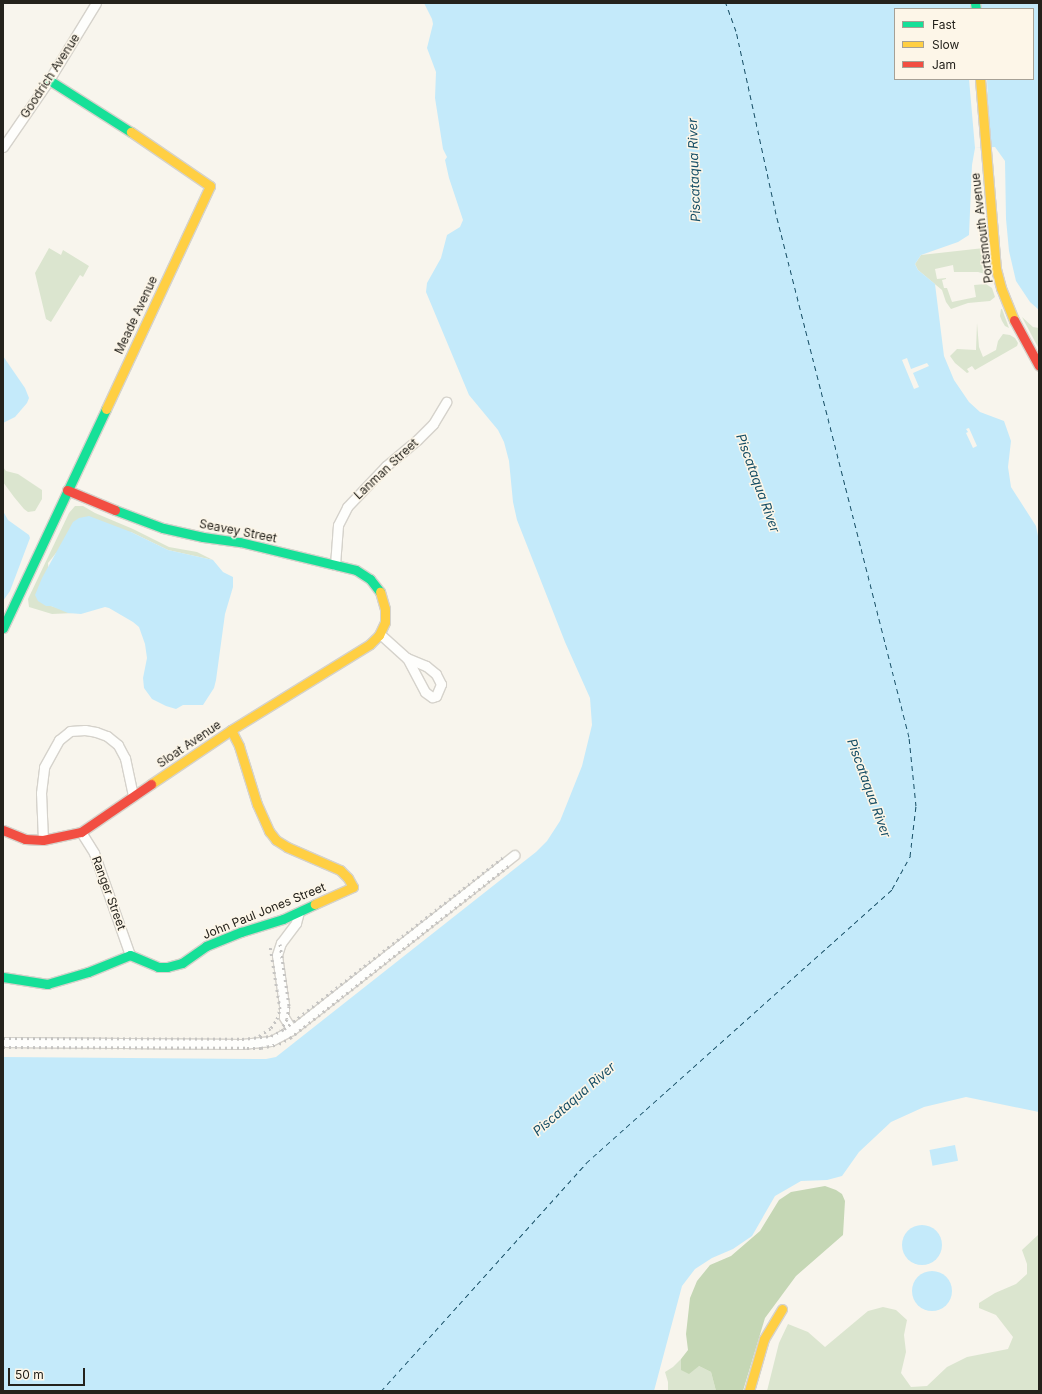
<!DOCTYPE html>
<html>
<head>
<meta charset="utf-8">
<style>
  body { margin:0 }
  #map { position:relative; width:1042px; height:1394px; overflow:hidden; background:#f8f5ed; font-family:Inter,sans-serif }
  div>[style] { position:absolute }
  .green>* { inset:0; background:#dbe5cf }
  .forest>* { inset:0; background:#c5d7b5 }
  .water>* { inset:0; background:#c4eafa; transform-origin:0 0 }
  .round { border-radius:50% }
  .pier>* { inset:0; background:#f8f5ed }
  .ferry>* { height:1px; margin-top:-0.5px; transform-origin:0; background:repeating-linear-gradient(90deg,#174f66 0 5px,transparent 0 9px) }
  .roads { filter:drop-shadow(1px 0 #d5d2cb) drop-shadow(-1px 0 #d5d2cb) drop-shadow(0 1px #d5d2cb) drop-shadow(0 -1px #d5d2cb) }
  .street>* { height:9px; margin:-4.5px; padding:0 4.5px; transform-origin:4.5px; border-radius:4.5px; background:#fefefc }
  .fast>* { height:9px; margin:-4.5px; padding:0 4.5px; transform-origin:4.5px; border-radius:4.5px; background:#16e098 }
  .slow>* { height:9px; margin:-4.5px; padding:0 4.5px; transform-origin:4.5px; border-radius:4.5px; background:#ffcf43 }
  .jam>* { height:9px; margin:-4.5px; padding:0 4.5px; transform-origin:4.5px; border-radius:4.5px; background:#f24e42 }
  .rail>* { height:3px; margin-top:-1.5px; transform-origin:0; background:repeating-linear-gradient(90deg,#c5c4c2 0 2px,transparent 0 6px) }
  span { translate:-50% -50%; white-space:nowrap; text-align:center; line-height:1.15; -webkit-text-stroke:3px #fdf6e8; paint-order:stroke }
  .street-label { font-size:12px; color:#24221c }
  .water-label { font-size:13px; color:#174f66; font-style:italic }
  .frame { position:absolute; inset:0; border:4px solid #24221c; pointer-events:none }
  .legend { position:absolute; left:894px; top:8px; width:140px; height:72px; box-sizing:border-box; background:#fdf6e8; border:1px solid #a6a196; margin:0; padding:5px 7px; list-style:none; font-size:12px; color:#24221c }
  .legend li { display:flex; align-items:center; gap:8px; height:20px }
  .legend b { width:20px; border:1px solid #a6a196 }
  .scale { position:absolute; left:8px; top:1368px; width:77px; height:18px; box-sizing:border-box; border:2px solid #24221c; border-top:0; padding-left:5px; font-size:12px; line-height:14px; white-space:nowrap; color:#24221c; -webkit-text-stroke:3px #fdf6e8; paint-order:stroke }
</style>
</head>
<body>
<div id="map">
  <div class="green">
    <i style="clip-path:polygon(49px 248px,61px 255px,63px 250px,89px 266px,83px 277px,80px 275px,51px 322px,46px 319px,35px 273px)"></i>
    <i style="clip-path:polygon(984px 248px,989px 275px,978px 272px,954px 272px,953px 265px,935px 269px,937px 279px,946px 278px,946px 279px,942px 280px,944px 288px,947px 288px,952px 302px,976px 297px,974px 285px,986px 284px,992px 288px,995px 297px,990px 301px,968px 303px,951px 309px,946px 302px,942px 290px,918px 270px,915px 264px,921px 255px)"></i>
    <i style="clip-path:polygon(1001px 309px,1002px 309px,1009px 328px,1005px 326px,1002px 321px,1000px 316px)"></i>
    <i style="clip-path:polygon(1022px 317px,1033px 327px,1039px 328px,1039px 349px)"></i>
    <i style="clip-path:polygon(977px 323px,979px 347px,983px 357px,996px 350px,998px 341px,1003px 334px,1010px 335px,1015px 338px,1018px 343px,1017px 346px,975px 370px,972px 366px,967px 369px,969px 372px,967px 373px,955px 363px,950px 356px,957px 349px,976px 350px)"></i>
    <i style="clip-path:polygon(3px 467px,6px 471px,18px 474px,42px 490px,42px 499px,35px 511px,28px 512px,24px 509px,14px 497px,3px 482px)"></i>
    <i style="clip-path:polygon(75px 506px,83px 506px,95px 513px,133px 529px,169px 547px,197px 552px,213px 560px,168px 550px,131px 532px,56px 553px,48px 563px,51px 606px,74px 613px,52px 614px,29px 607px,28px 599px,69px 513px)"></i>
    <i style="clip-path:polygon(1039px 1234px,1039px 1391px,767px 1391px,779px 1343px,788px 1324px,808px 1332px,825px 1347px,868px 1311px,883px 1307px,896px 1310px,907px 1320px,904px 1335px,906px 1352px,901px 1373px,911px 1387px,927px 1386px,947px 1367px,967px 1357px,1008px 1349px,1013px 1337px,996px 1315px,979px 1308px,979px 1303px,995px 1293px,1016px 1284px,1027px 1274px,1027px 1264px,1022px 1250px)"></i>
    <i style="clip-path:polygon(681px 1359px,681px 1370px,699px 1366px,711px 1372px,716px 1391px,668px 1391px,668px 1382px,665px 1372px,673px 1367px)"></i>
  </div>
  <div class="forest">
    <i style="clip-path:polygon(825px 1186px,836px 1190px,842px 1194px,845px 1201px,843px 1235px,796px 1276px,765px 1318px,743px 1391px,716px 1391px,711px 1372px,699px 1366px,689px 1374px,681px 1370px,681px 1359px,688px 1350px,686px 1334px,690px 1298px,697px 1281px,710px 1265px,731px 1256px,760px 1231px,779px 1200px,791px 1192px)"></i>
  </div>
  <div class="water">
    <i style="clip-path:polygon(evenodd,424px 3px,1039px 3px,1039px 310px,1030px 302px,1016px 281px,1009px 251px,1006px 219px,1005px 161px,995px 147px,975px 148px,972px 165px,969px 235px,958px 242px,921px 255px,915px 264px,918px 270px,935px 284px,944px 356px,954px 380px,969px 402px,980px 412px,1004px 421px,1011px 441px,1008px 467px,1011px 487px,1036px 526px,1039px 541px,1039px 1112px,966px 1097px,924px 1107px,891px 1122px,859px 1152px,842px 1176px,827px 1180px,801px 1181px,775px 1196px,752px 1236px,733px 1249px,712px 1258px,695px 1269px,682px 1286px,654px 1391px,3px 1391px,3px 1057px,266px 1059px,276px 1057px,536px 852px,547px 841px,560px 821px,582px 766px,592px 725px,590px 698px,565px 642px,517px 520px,513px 502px,509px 461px,504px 442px,498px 430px,469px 395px,426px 292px,427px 283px,441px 258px,447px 235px,460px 227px,463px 220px,449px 178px,445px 160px,447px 157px,443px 149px,435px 98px,436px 72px,427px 48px,433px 24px,432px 19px,424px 3px,895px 9px,1033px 9px,1033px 79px,895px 79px,895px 9px)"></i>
    <i style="clip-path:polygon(3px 356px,25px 388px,29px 398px,27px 403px,15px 417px,3px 423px)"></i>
    <i style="clip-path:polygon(3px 511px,8px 520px,29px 535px,30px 538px,10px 591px,3px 601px)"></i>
    <i style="clip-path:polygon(89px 516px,131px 532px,168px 550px,213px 560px,223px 572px,233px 577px,233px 587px,225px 614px,216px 680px,214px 688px,203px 705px,183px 705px,176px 709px,166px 706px,152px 699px,144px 688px,143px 678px,147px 658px,145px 644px,139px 627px,133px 622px,109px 608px,105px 607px,81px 614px,68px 613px,51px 606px,46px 606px,38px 601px,35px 595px,42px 578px,73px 522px,79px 518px)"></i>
    <i style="left:955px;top:1145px;width:16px;height:26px;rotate:79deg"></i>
    <i class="round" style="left:902px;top:1225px;width:40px;height:40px"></i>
    <i class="round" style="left:912px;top:1271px;width:40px;height:40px"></i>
  </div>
  <div class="pier">
    <i style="clip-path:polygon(969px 79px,987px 79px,990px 147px,975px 148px)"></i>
    <i style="clip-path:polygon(907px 358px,911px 369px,927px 363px,929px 366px,913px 373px,919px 387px,914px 389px,902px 360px)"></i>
    <i style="clip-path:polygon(969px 428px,977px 446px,973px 448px,966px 433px,968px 432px,966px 429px)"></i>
  </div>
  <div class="ferry">
    <i style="left:381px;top:1391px;width:307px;rotate:-48deg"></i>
    <i style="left:586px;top:1163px;width:411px;rotate:-41.8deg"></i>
    <i style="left:892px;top:889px;width:38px;rotate:-61deg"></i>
    <i style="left:910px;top:856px;width:50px;rotate:-83.2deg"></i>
    <i style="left:916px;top:806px;width:69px;rotate:-95.8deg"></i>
    <i style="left:909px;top:737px;width:540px;rotate:-104.27deg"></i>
    <i style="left:776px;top:214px;width:187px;rotate:-102.3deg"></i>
    <i style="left:736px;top:31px;width:30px;rotate:-110deg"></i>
  </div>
  <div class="roads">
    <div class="street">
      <i style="left:3px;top:147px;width:81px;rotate:-55.5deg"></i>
      <i style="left:49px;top:80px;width:90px;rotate:-58.6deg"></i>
      <i style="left:335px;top:565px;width:40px;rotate:-85.7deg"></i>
      <i style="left:338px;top:525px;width:20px;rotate:-63deg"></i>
      <i style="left:347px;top:507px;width:57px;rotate:-46.4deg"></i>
      <i style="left:386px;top:466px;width:40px;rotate:-40deg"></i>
      <i style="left:417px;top:440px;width:23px;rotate:-45deg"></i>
      <i style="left:433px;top:424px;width:26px;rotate:-59deg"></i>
      <i style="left:380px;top:634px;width:36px;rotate:42deg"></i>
      <i style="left:407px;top:658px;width:38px;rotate:62deg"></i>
      <i style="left:425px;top:692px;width:9px;rotate:36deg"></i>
      <i style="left:432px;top:697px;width:4px;rotate:-14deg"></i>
      <i style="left:436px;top:696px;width:13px;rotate:-67deg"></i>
      <i style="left:441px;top:684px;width:11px;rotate:-117deg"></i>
      <i style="left:436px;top:674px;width:13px;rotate:-141deg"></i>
      <i style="left:426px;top:666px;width:21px;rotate:-157deg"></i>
      <i style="left:81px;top:832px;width:25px;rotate:58deg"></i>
      <i style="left:94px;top:853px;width:108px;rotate:70.6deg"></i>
      <i style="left:43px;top:840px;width:47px;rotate:-92.4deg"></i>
      <i style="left:41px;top:793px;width:26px;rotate:-83deg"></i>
      <i style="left:44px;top:767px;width:31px;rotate:-61deg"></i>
      <i style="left:59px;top:740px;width:14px;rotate:-39deg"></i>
      <i style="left:70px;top:731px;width:15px;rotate:-4deg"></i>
      <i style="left:85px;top:730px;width:11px;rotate:10deg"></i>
      <i style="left:96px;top:732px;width:12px;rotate:20deg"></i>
      <i style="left:107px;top:736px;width:14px;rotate:39deg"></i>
      <i style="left:118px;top:745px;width:15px;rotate:62deg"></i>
      <i style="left:125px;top:758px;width:39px;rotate:78deg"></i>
      <i style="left:292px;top:1030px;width:15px;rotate:-122deg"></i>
      <i style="left:284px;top:1017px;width:12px;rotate:-90deg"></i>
      <i style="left:284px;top:1005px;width:50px;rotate:-98deg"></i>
      <i style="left:277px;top:955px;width:13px;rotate:-72deg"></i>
      <i style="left:281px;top:943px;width:25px;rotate:-53deg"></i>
      <i style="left:296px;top:923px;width:11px;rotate:-75deg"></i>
      <i style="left:3px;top:1042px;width:239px;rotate:0.5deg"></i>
      <i style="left:242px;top:1044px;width:29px;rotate:-6deg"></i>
      <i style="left:271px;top:1041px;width:24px;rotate:-28deg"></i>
      <i style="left:292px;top:1030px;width:283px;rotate:-38.2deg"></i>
    </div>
    <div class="fast">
      <i style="left:975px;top:3px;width:6px;rotate:81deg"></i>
      <i style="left:49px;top:80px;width:97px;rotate:32.4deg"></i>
      <i style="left:115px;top:510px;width:51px;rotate:20.6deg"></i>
      <i style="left:163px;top:528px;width:41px;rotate:12.7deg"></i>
      <i style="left:203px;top:537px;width:37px;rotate:8deg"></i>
      <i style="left:240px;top:542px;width:119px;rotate:13.6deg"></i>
      <i style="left:356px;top:570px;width:17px;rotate:33deg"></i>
      <i style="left:370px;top:579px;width:16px;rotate:52deg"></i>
      <i style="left:3px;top:628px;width:242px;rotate:-64.8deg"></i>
      <i style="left:3px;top:977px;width:45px;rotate:9deg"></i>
      <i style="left:47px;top:984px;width:43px;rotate:-16.3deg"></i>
      <i style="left:88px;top:972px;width:45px;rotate:-22deg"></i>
      <i style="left:130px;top:955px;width:30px;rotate:23deg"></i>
      <i style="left:158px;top:967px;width:9px"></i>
      <i style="left:167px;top:967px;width:16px;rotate:-15deg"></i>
      <i style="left:182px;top:963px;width:29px;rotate:-35deg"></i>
      <i style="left:206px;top:946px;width:38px;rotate:-22deg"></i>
      <i style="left:241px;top:932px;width:44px;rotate:-17.2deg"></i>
      <i style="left:283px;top:919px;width:35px;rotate:-25deg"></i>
    </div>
    <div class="slow">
      <i style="left:980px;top:79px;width:191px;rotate:85.2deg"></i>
      <i style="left:996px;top:269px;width:20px;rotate:75deg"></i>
      <i style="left:1001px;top:288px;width:35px;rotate:68deg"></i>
      <i style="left:106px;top:409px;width:246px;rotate:-65deg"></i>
      <i style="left:210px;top:186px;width:96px;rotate:-145.6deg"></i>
      <i style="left:231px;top:730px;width:18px;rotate:63deg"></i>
      <i style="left:239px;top:746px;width:61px;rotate:72.8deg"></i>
      <i style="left:257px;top:804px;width:30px;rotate:66deg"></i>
      <i style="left:269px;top:831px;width:11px;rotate:52deg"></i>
      <i style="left:276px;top:840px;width:13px;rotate:32deg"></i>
      <i style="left:287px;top:847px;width:58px;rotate:23.5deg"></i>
      <i style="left:340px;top:870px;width:11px;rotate:45deg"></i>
      <i style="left:348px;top:878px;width:10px;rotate:61deg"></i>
      <i style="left:353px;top:887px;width:42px;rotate:155.9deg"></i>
      <i style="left:151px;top:784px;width:97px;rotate:-34deg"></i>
      <i style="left:231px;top:730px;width:163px;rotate:-31.7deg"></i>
      <i style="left:370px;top:644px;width:13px;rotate:-45deg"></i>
      <i style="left:379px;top:635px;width:14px;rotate:-65deg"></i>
      <i style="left:385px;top:622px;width:13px;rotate:-90deg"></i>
      <i style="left:385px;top:609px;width:18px;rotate:-106deg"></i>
      <i style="left:749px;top:1391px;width:54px;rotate:-73.9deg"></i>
      <i style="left:764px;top:1339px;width:35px;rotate:-59deg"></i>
    </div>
    <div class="jam">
      <i style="left:1014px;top:320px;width:52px;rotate:61.5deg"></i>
      <i style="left:67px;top:490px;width:52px;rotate:22.6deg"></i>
      <i style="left:3px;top:830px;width:24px;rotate:22deg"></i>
      <i style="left:25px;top:839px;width:18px;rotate:3deg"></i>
      <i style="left:43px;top:840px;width:39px;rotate:-12deg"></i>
      <i style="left:81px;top:832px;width:85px;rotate:-34.4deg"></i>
    </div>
  </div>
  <div class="rail">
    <i style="left:280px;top:944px;width:63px;rotate:81.7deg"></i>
    <i style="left:289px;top:1006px;width:13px;rotate:99deg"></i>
    <i style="left:287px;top:1019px;width:13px;rotate:119deg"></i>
    <i style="left:259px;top:1036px;width:14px;rotate:-34deg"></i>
    <i style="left:271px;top:1028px;width:11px;rotate:-56deg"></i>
    <i style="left:277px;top:1019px;width:10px;rotate:-73deg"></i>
    <i style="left:280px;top:1009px;width:64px;rotate:-99deg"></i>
    <i style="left:3px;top:1038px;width:239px;rotate:0.2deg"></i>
    <i style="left:242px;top:1039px;width:29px;rotate:-6deg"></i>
    <i style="left:271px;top:1036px;width:15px;rotate:-28deg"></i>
    <i style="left:284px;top:1029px;width:281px;rotate:-38.1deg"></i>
    <i style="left:3px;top:1047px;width:244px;rotate:0.2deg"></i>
    <i style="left:247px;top:1048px;width:14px"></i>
    <i style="left:261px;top:1048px;width:18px;rotate:-13deg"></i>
    <i style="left:279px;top:1044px;width:13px;rotate:-29deg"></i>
    <i style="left:290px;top:1038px;width:281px;rotate:-38.2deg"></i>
  </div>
  <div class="street-label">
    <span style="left:50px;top:76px;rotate:-57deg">Goodrich Avenue</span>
    <span style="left:982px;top:228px;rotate:-97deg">Portsmouth Avenue</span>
    <span style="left:136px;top:315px;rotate:-65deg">Meade Avenue</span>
    <span style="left:386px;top:469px;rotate:-43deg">Lanman Street</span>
    <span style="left:238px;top:531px;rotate:11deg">Seavey Street</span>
    <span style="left:189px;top:744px;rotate:-34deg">Sloat Avenue</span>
    <span style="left:109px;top:893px;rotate:70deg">Ranger Street</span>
    <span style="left:264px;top:911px;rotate:-22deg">John Paul Jones Street</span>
  </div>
  <div class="water-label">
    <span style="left:694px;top:170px;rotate:-92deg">Piscataqua River</span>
    <span style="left:758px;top:483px;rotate:70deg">Piscataqua River</span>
    <span style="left:869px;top:788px;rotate:70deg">Piscataqua River</span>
    <span style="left:574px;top:1099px;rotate:-41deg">Piscataqua River</span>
  </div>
  <div class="frame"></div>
  <ul class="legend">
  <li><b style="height:5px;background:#16e098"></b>Fast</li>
  <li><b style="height:5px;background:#ffcf43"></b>Slow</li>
  <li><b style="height:5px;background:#f24e42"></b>Jam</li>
  </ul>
  <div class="scale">50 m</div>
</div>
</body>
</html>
